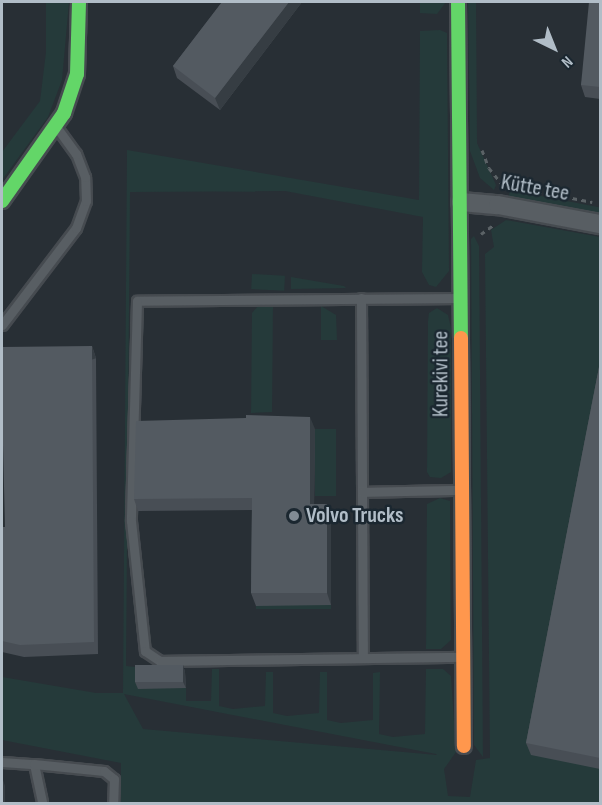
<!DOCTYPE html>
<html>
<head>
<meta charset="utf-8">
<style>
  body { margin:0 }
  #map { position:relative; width:602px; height:805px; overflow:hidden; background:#282f35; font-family:"Sofia Sans Condensed",sans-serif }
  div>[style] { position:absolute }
  .green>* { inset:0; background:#253a3a; transform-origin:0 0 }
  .path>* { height:3px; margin-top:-1.5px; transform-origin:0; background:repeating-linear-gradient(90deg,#5b6266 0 4.5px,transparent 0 9px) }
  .roads { filter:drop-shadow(2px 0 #464b50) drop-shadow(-2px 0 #464b50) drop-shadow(0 2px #464b50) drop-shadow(0 -2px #464b50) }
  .lane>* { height:9px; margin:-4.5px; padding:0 4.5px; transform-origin:4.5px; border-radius:4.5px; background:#585e63 }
  .street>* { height:18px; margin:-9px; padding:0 9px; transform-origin:9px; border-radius:9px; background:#585e63 }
  .fast>* { height:14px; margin:-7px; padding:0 7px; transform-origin:7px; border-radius:7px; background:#63d668 }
  .slow>* { height:14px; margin:-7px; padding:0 7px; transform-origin:7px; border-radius:7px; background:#ff974d }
  .wall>* { inset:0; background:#484e55 }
  .shaded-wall>* { inset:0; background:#363d43; transform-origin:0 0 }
  .building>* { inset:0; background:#535a61; transform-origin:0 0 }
  .dots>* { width:16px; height:16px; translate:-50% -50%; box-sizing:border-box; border:3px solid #1b2730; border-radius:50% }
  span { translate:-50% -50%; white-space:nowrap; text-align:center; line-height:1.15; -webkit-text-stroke:5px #1b2730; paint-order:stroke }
  .street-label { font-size:22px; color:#b1bdc7 }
  .poi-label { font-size:22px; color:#b1bdc7; font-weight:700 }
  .left { translate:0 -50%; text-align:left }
  .frame { position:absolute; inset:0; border:3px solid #b1bdc7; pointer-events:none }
  .north { position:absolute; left:524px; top:18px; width:60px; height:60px; -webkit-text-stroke:4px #1b2730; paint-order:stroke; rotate:137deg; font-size:16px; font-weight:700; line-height:24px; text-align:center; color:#b1bdc7 }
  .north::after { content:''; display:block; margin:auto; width:21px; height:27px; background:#b1bdc7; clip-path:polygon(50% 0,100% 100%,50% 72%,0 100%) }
</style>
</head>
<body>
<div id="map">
  <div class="green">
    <i style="clip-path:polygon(46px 2px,69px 2px,62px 80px,48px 117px,2px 180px,2px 152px,40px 101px,46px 52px)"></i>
    <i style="clip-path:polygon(420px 2px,446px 2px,437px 14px,420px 13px)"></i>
    <i style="clip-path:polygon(468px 2px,476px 2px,477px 143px,496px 185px,494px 190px,480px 178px,470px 151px)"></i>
    <i style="clip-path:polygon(evenodd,440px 30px,447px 33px,449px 271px,436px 287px,429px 285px,422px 272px,423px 217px,285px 191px,130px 192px,126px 666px,136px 667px,186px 688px,186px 701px,211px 701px,212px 669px,219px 669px,219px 706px,233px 709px,265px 706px,266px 672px,273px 672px,273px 713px,287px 716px,319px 713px,320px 672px,327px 672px,327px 720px,341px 723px,373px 720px,373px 673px,380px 672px,379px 734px,393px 737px,425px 734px,426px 669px,443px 669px,451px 676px,456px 752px,444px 769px,448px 796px,470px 797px,476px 760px,490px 758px,485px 254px,494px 247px,491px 230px,506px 220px,600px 237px,600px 803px,121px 803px,121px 763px,2px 740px,2px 677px,96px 693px,123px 693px,127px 150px,419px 200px,420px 31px,440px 30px,124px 694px,436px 754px,437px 755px,143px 729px,124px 694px)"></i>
    <i style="left:510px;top:190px;width:92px;height:7px;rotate:11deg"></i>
    <i style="clip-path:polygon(474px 236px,479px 246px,483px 757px,474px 745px,471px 239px)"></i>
    <i style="left:252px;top:274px;width:33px;height:15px;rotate:3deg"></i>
    <i style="clip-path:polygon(291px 277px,344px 286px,346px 288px,291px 289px)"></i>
    <i style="clip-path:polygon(258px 306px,273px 306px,272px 412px,251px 413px,252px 313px)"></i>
    <i style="clip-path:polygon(321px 306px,336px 315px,337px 340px,321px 340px)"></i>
    <i style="clip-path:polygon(437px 308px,448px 315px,451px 328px,451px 472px,441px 478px,430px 477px,427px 472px,428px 321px,429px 313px)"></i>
    <i style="left:315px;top:429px;width:21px;height:67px"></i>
    <i style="clip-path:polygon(440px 498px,450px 501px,451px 640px,441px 649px,426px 649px,427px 504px)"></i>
    <i style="left:256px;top:605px;width:75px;height:4px"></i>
  </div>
  <div class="path">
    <i style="left:482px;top:150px;width:19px;rotate:69deg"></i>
    <i style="left:489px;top:168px;width:21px;rotate:51deg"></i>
    <i style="left:502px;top:184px;width:92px;rotate:11.3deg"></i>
    <i style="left:481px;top:234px;width:17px;rotate:-36deg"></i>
  </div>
  <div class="roads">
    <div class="lane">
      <i style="left:361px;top:298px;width:360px;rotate:89.7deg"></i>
      <i style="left:458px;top:298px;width:321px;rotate:179.5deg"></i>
      <i style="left:137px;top:301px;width:220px;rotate:91.6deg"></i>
      <i style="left:131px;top:521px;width:131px;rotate:83.9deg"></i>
      <i style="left:145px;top:651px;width:18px;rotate:34deg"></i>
      <i style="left:160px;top:661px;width:301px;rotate:-0.8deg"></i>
      <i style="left:2px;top:325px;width:122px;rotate:-52.7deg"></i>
      <i style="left:76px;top:228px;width:29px;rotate:-70deg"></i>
      <i style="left:86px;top:201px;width:24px;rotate:-92deg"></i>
      <i style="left:85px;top:177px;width:25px;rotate:-111deg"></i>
      <i style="left:76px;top:154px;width:32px;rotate:-126deg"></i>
      <i style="left:362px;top:492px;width:98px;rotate:-1.2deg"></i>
      <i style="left:2px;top:762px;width:32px;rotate:4deg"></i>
      <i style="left:34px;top:764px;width:39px;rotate:78deg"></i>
      <i style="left:34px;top:764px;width:70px;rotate:5.7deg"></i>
      <i style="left:104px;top:771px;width:13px;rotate:39deg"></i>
      <i style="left:114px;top:779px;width:25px;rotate:92deg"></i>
    </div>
    <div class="street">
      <i style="left:461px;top:202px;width:37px;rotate:5deg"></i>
      <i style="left:498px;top:205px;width:104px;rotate:10.6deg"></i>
    </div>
    <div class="fast">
      <i style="left:458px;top:2px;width:336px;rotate:89.5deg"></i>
      <i style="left:2px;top:201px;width:108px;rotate:-54.8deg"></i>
      <i style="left:64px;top:113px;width:41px;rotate:-71.6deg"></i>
      <i style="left:77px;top:74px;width:72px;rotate:-88.4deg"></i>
    </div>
    <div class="slow">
      <i style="left:461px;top:338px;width:408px;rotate:89.6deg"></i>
    </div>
  </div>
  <div class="wall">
    <i style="clip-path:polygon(222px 2px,302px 2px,220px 110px,177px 78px,173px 66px)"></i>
    <i style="clip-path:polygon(600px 2px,600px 99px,585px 97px,581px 85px)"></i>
    <i style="clip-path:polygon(92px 346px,96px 358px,98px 654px,24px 657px,2px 652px,2px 527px,5px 527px)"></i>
    <i style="clip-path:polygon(600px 362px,600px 769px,531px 755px,526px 743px)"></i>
    <i style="clip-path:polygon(315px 429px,314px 504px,327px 504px,331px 516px,331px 605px,256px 606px,251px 593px,252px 510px,138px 511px,134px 499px)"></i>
    <i style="clip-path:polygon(183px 665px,185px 672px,186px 688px,138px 689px,135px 682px)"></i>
  </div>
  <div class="shaded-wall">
    <i style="clip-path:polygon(289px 2px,302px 2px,220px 110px,215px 98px)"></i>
    <i style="left:92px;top:346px;width:13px;height:296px;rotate:72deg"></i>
    <i style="clip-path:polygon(310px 417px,315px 429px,314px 516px,310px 504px)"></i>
    <i style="clip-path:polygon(327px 504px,331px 516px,331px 605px,327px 593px)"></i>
    <i style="clip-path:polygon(183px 665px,185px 672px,186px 688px,183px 682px)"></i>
    <i style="clip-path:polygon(2px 777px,5px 786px,5px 804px,2px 804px)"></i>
  </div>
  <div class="building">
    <i style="clip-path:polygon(222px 2px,289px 2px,215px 98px,173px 66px)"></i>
    <i style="clip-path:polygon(589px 2px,600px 2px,600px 87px,581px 85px)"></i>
    <i style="clip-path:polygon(92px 346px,94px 642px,20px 645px,2px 641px,2px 527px,5px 527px,2px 404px,2px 347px)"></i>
    <i style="clip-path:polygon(600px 362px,600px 758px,526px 743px)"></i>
    <i style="clip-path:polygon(246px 415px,310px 417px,310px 504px,327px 504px,327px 593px,251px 593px,252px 498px,134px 499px,136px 421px,246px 418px)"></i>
    <i style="left:183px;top:665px;width:17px;height:48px;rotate:90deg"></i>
  </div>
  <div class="dots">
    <i style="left:294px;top:516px;background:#818b94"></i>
  </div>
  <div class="street-label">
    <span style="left:535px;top:188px;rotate:10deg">Kütte tee</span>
    <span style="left:441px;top:374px;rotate:-90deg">Kurekivi tee</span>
  </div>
  <div class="poi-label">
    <span class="left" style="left:306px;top:516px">Volvo Trucks</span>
  </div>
  <div class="frame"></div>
  <div class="north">N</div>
</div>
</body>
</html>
